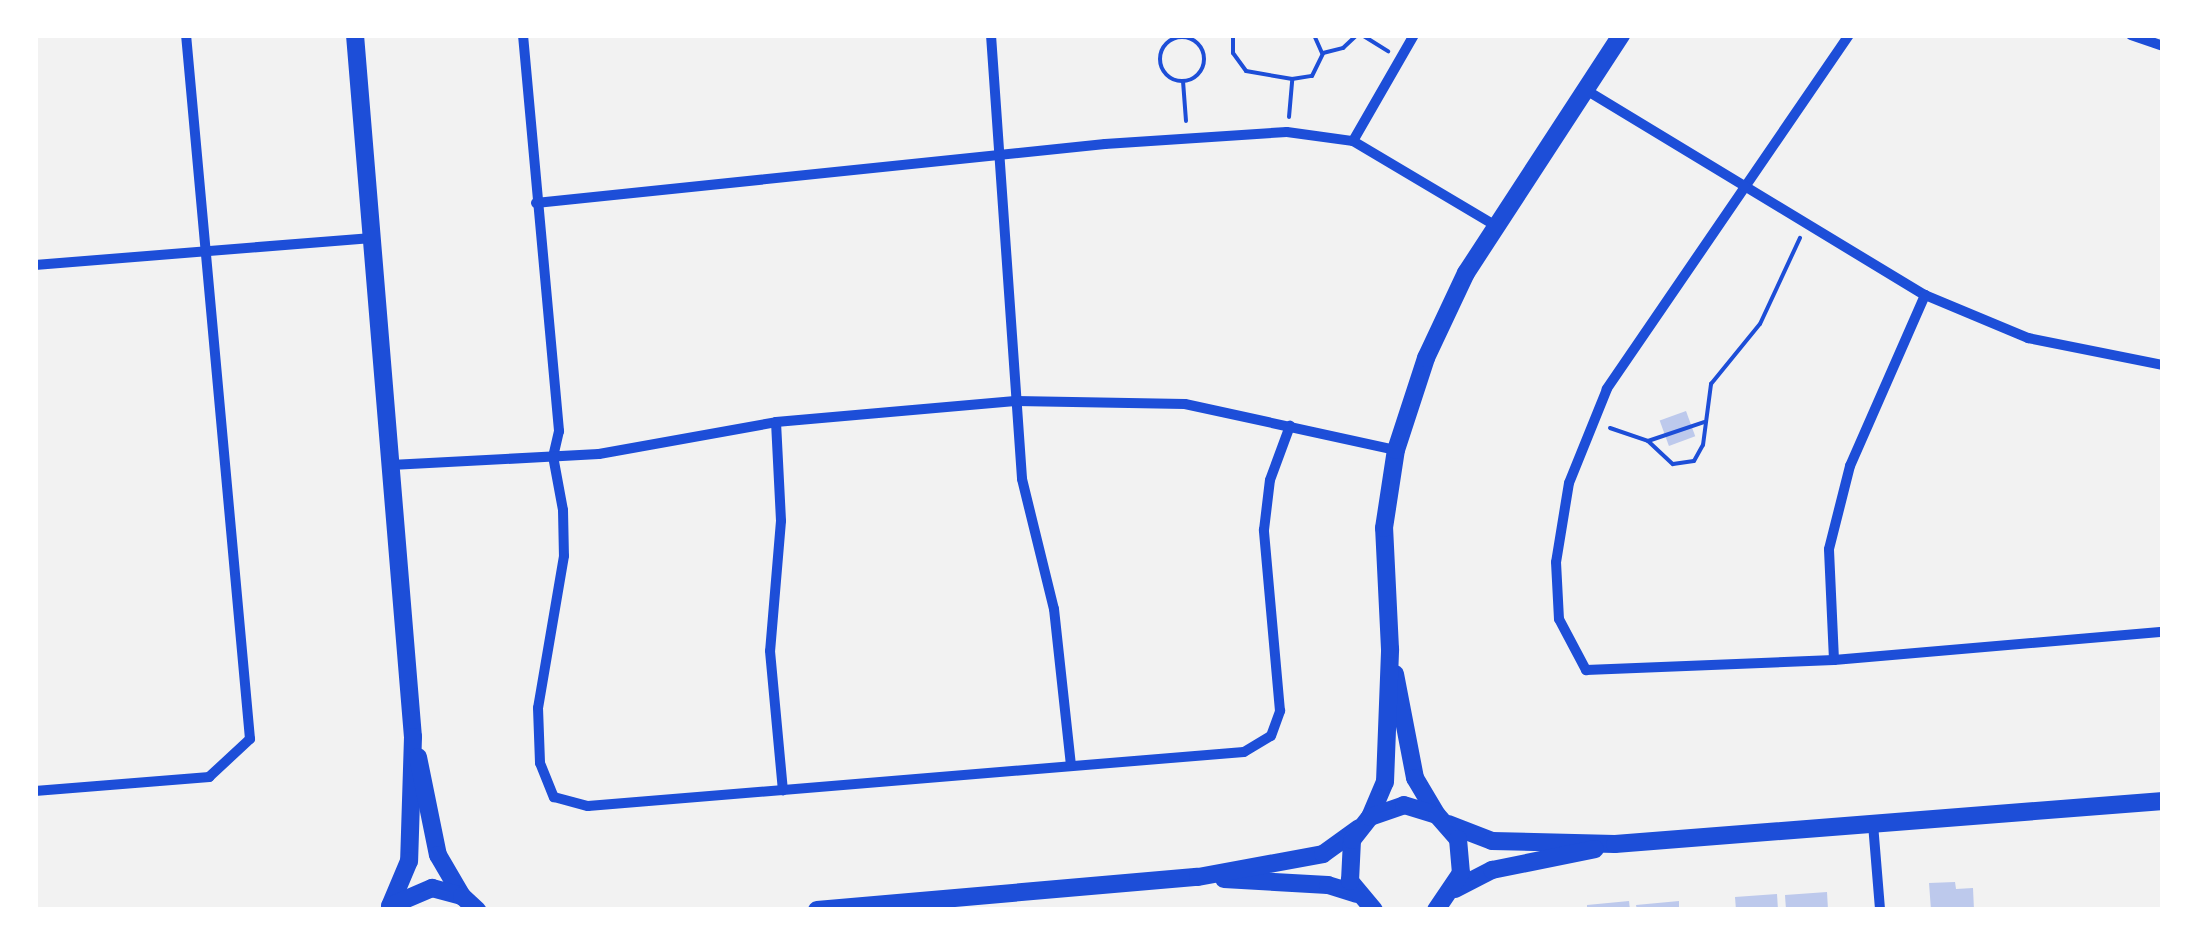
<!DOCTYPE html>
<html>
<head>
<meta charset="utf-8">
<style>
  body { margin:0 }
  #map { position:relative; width:2198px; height:945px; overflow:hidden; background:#f2f2f2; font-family:Quicksand,sans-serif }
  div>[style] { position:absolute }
  .building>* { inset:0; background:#bdc9ec; transform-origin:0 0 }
  .path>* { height:4px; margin:-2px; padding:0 2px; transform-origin:2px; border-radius:2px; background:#1d4ed8 }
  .path>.ring { margin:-2px; padding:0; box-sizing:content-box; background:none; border:4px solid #1d4ed8; border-radius:50% }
  .minor>* { height:10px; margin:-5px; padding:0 5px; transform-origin:5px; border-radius:5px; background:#1d4ed8 }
  .tertiary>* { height:18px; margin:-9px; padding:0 9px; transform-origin:9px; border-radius:9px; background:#1d4ed8 }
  span { translate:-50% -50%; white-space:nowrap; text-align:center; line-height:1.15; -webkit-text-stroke:10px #fff; paint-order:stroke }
  .frame { position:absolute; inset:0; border:38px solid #fff; pointer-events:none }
</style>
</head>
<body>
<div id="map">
  <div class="building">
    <i style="left:1686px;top:411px;width:27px;height:28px;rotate:70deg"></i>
    <i style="clip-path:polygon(1955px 882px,1956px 889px,1973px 888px,1974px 910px,1931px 910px,1929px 883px)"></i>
    <i style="clip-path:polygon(1827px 892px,1828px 910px,1786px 910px,1785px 895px)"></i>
    <i style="clip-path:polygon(1777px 894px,1778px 910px,1736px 910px,1735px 897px)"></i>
    <i style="clip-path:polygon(1629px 901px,1630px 910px,1587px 910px,1587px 905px)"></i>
    <i style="clip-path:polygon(1679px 901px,1679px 910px,1637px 910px,1636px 905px)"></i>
  </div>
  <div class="path">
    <i style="left:1233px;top:35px;width:18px;rotate:90deg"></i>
    <i style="left:1233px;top:53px;width:22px;rotate:54deg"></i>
    <i style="left:1246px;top:71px;width:47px;rotate:9.9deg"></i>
    <i style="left:1314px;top:35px;width:20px;rotate:66deg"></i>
    <i style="left:1362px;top:35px;width:31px;rotate:32deg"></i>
    <i class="ring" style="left:1160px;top:37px;width:40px;height:40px"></i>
    <i style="left:1183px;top:81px;width:40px;rotate:85.7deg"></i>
    <i style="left:1289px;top:117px;width:38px;rotate:-85deg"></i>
    <i style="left:1292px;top:79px;width:20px;rotate:-9deg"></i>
    <i style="left:1312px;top:76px;width:25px;rotate:-64deg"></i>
    <i style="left:1323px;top:53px;width:21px;rotate:-14deg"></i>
    <i style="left:1343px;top:48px;width:19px;rotate:-43deg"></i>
    <i style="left:1610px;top:428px;width:40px;rotate:18.9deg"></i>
    <i style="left:1648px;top:441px;width:34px;rotate:43deg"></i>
    <i style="left:1673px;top:464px;width:21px;rotate:-8deg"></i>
    <i style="left:1694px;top:461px;width:18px;rotate:-61deg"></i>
    <i style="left:1703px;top:445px;width:62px;rotate:-82.5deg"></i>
    <i style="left:1711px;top:384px;width:77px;rotate:-50.8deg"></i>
    <i style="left:1760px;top:324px;width:95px;rotate:-65.1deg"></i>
    <i style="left:1648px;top:441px;width:59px;rotate:-18.7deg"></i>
  </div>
  <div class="minor">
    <i style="left:523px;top:35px;width:398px;rotate:84.8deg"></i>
    <i style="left:559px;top:431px;width:26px;rotate:103deg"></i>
    <i style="left:553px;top:456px;width:55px;rotate:79.5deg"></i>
    <i style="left:563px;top:510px;width:46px;rotate:88.8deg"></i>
    <i style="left:564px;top:556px;width:154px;rotate:99.7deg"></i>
    <i style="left:538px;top:708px;width:55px;rotate:87.9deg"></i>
    <i style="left:540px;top:763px;width:37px;rotate:68deg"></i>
    <i style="left:554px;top:797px;width:35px;rotate:15deg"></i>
    <i style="left:588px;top:806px;width:658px;rotate:-4.71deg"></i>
    <i style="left:1244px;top:752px;width:31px;rotate:-31deg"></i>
    <i style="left:1271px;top:736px;width:27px;rotate:-70deg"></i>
    <i style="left:1280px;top:711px;width:182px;rotate:-95.1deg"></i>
    <i style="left:1264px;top:530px;width:50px;rotate:-83.2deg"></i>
    <i style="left:1270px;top:480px;width:58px;rotate:-69.7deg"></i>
    <i style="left:991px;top:35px;width:445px;rotate:86deg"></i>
    <i style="left:1022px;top:479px;width:134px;rotate:76.2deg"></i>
    <i style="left:1054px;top:609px;width:158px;rotate:83.8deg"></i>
    <i style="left:1849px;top:35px;width:429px;rotate:124.4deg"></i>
    <i style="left:1607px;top:389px;width:101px;rotate:112deg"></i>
    <i style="left:1569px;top:483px;width:80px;rotate:99.3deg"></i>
    <i style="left:1556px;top:562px;width:57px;rotate:87deg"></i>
    <i style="left:1559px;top:619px;width:58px;rotate:62.1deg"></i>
    <i style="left:1586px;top:670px;width:248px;rotate:-2.3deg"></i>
    <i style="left:1834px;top:660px;width:330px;rotate:-4.9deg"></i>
    <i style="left:2131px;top:35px;width:34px;rotate:19deg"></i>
    <i style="left:1586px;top:90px;width:396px;rotate:31.2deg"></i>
    <i style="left:1925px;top:295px;width:112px;rotate:22.7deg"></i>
    <i style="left:2028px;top:338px;width:138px;rotate:11.3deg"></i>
    <i style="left:1353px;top:141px;width:122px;rotate:-60.1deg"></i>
    <i style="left:536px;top:203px;width:572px;rotate:-5.92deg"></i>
    <i style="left:1105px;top:144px;width:182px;rotate:-3.8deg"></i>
    <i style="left:1287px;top:132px;width:67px;rotate:7.8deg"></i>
    <i style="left:1353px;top:141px;width:163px;rotate:30.7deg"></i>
    <i style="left:35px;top:265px;width:338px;rotate:-4.6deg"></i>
    <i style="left:776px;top:422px;width:99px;rotate:87.1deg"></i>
    <i style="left:781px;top:521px;width:130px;rotate:94.8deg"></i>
    <i style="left:770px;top:651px;width:140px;rotate:84.7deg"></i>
    <i style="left:391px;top:465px;width:208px;rotate:-3deg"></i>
    <i style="left:599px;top:454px;width:180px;rotate:-10.2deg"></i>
    <i style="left:776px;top:422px;width:240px;rotate:-5deg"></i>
    <i style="left:1015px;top:401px;width:170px;rotate:1deg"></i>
    <i style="left:1185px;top:404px;width:216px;rotate:12.3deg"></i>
    <i style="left:1834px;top:660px;width:111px;rotate:-92.6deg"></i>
    <i style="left:1829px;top:549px;width:86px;rotate:-75.8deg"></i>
    <i style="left:1850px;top:466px;width:187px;rotate:-66.3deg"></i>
    <i style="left:35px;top:791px;width:175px;rotate:-4.6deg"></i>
    <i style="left:209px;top:777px;width:56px;rotate:-42.8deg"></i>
    <i style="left:250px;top:739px;width:707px;rotate:-95.19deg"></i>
    <i style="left:1873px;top:824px;width:86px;rotate:85.3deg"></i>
  </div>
  <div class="tertiary">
    <i style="left:355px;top:35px;width:704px;rotate:85.28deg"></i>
    <i style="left:413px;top:737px;width:124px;rotate:91.8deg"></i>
    <i style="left:409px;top:861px;width:49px;rotate:112.9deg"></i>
    <i style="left:1395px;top:674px;width:106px;rotate:79.1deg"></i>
    <i style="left:1415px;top:778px;width:43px;rotate:59.3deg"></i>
    <i style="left:418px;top:757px;width:100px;rotate:78.5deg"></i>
    <i style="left:438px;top:855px;width:48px;rotate:59.7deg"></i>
    <i style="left:1370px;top:817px;width:38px;rotate:-67deg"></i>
    <i style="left:1385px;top:782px;width:133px;rotate:-87.8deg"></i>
    <i style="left:1390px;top:649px;width:121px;rotate:-92.8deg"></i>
    <i style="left:1384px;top:528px;width:79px;rotate:-81.3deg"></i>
    <i style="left:1396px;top:450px;width:97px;rotate:-71.9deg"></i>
    <i style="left:1426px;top:358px;width:94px;rotate:-64.8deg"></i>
    <i style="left:1466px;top:273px;width:284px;rotate:-56.9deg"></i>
    <i style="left:1448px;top:824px;width:47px;rotate:21.1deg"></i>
    <i style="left:1492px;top:841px;width:123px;rotate:1.4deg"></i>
    <i style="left:1615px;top:844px;width:550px;rotate:-4.49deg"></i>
    <i style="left:1224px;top:879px;width:104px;rotate:3.3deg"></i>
    <i style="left:1328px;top:885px;width:30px;rotate:17deg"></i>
    <i style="left:1455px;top:889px;width:42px;rotate:-27.2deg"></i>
    <i style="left:1492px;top:870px;width:105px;rotate:-11.5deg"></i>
    <i style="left:390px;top:906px;width:46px;rotate:-23.2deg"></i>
    <i style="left:432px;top:888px;width:31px;rotate:15deg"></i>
    <i style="left:462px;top:896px;width:21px;rotate:43deg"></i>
    <i style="left:817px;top:910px;width:382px;rotate:-5deg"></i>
    <i style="left:1198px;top:877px;width:127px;rotate:-10.4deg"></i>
    <i style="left:1323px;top:854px;width:44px;rotate:-35.8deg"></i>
    <i style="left:1374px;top:910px;width:38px;rotate:-130deg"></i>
    <i style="left:1350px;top:881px;width:41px;rotate:-87.2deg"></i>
    <i style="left:1352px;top:840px;width:29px;rotate:-52deg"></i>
    <i style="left:1370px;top:817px;width:36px;rotate:-19deg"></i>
    <i style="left:1404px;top:805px;width:34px;rotate:17deg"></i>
    <i style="left:1437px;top:815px;width:32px;rotate:49deg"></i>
    <i style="left:1458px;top:839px;width:34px;rotate:85deg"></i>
    <i style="left:1461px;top:873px;width:45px;rotate:124deg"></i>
  </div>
  <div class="frame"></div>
</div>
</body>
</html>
